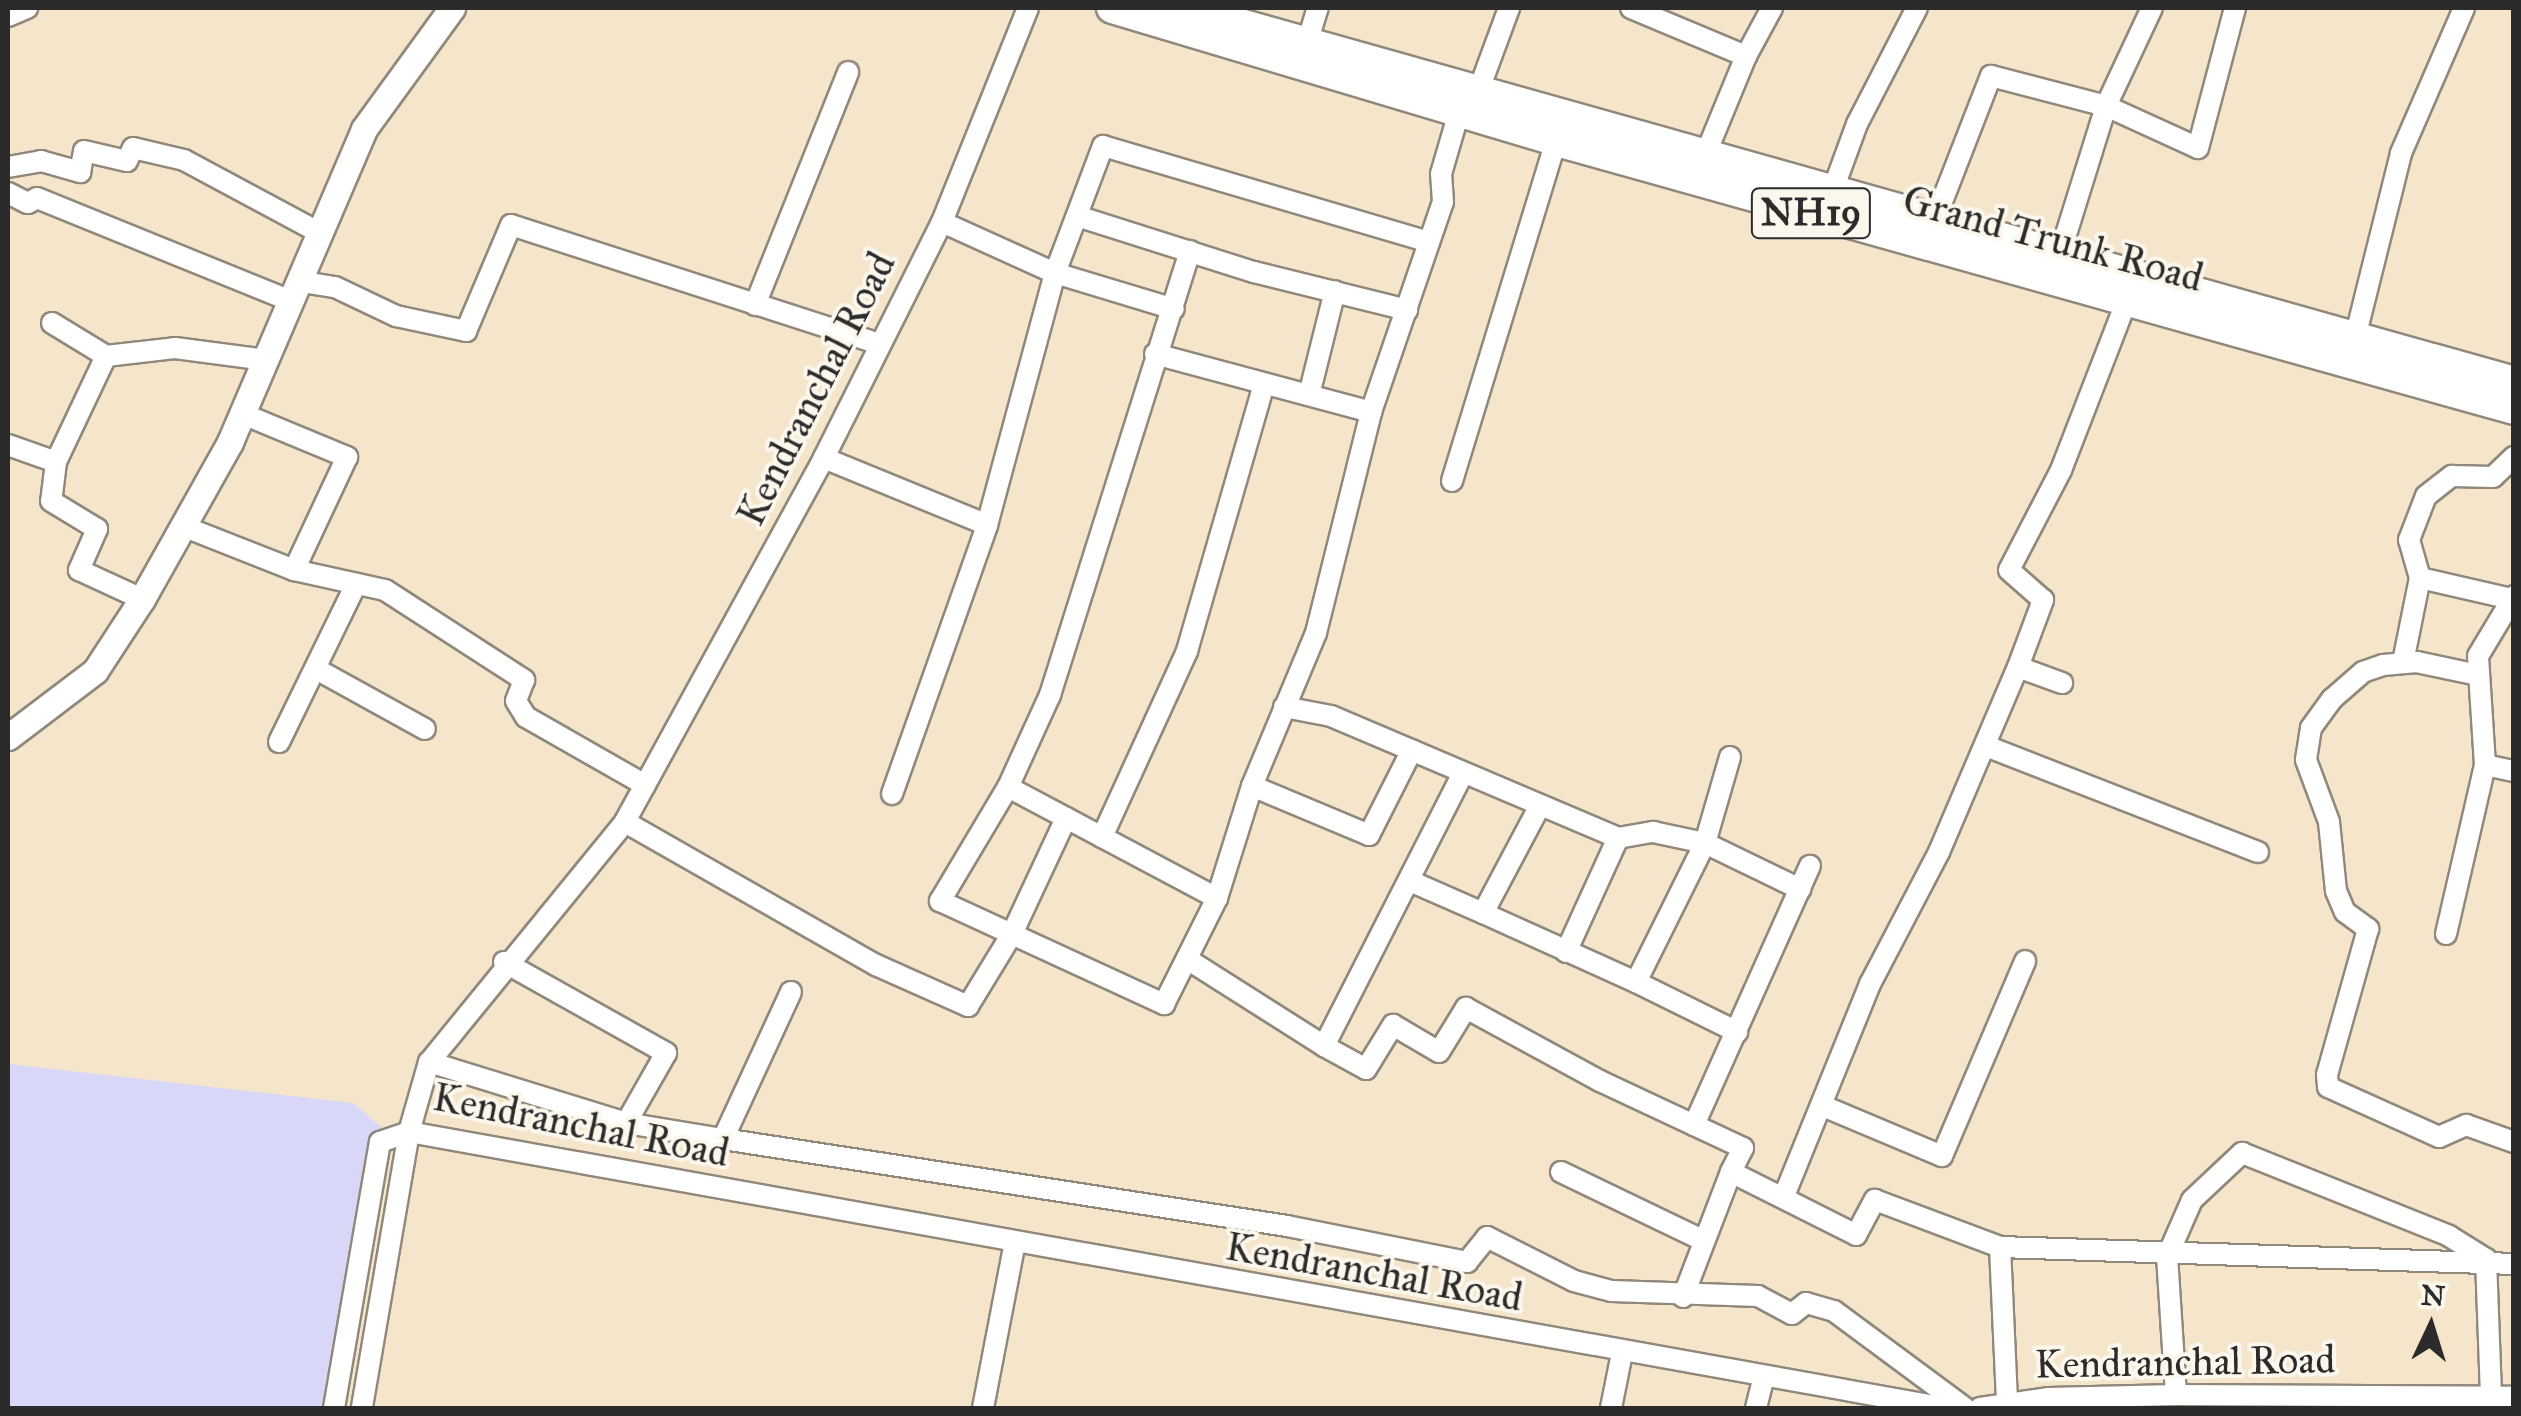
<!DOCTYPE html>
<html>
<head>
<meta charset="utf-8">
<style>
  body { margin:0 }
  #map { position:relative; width:2521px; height:1416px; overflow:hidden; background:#f4e5cb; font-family:"IM FELL Great Primer",serif }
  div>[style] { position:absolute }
  .built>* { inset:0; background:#d8d7f8 }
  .roads { filter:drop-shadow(2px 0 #90887b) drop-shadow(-2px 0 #90887b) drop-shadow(0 2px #90887b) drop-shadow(0 -2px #90887b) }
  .minor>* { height:20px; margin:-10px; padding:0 10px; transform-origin:10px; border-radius:10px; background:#fff }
  .major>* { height:25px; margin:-12.5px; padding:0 12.5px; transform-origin:12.5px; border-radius:12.5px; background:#fff }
  .highway>* { height:30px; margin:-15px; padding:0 15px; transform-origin:15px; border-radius:15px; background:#fff }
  span { translate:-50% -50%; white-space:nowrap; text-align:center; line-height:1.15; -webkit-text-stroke:8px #fbf7ec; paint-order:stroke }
  .shield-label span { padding:2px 8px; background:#fbf7ec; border:2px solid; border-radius:8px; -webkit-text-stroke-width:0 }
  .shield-label { font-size:38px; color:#2b2b2b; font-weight:700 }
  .street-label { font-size:40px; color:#2b2b2b }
  .frame { position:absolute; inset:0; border:10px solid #2b2b2b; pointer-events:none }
  .north { position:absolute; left:2381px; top:1276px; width:100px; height:100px; -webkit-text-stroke:8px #fbf7ec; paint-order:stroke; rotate:4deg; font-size:28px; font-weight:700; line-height:40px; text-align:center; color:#2b2b2b }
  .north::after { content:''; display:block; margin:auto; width:35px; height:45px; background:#2b2b2b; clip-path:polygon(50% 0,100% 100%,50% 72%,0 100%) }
</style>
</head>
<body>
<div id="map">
  <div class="built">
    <i style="clip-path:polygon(8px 1064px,353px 1103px,388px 1133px,337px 1408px,8px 1408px)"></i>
  </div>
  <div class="roads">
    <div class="minor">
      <i style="left:1028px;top:8px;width:231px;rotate:111.9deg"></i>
      <i style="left:942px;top:222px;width:264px;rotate:116.6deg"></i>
      <i style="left:824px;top:458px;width:415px;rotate:118.7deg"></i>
      <i style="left:625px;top:822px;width:310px;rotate:129.2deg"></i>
      <i style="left:429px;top:1062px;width:73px;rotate:105.9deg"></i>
      <i style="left:409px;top:1132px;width:1562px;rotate:10.18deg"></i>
      <i style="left:1631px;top:8px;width:125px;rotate:22.7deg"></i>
      <i style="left:1746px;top:56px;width:55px;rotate:-61.6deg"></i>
      <i style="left:8px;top:16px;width:21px;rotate:-23deg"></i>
      <i style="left:1307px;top:43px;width:37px;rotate:-73deg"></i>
      <i style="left:1704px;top:158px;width:110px;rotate:-67.6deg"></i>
      <i style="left:8px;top:167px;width:34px;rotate:-10deg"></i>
      <i style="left:41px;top:161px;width:41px;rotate:15.8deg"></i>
      <i style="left:80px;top:172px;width:21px;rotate:-79deg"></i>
      <i style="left:84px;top:151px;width:44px;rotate:13.1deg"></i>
      <i style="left:127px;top:161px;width:14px;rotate:-65deg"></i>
      <i style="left:133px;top:148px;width:52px;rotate:13.2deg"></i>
      <i style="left:184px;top:160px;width:157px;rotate:28.2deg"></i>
      <i style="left:8px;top:193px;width:22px;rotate:27deg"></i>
      <i style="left:28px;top:203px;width:10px;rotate:-29deg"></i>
      <i style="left:37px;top:198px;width:276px;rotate:22.1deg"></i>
      <i style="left:1831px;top:195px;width:76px;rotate:-69.9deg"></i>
      <i style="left:1857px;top:124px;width:131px;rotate:-62.7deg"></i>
      <i style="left:1077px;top:216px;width:186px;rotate:17.6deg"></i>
      <i style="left:1254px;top:272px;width:158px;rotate:13.9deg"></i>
      <i style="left:942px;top:222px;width:124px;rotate:24.3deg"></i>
      <i style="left:1055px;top:273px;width:124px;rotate:16.8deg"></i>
      <i style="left:1934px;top:222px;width:157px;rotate:-68.7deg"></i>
      <i style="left:1991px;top:76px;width:119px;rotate:14.6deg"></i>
      <i style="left:2106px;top:106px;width:101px;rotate:24.5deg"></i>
      <i style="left:2198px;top:148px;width:145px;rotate:-75.2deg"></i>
      <i style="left:1190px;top:251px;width:466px;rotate:107.5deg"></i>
      <i style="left:1050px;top:695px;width:101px;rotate:114.5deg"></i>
      <i style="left:1008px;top:787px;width:133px;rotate:120.8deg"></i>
      <i style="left:940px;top:901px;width:247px;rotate:24.7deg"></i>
      <i style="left:1164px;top:1004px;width:119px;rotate:-63.4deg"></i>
      <i style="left:1217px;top:898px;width:117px;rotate:-72.6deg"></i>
      <i style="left:1252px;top:786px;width:166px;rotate:-67.3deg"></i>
      <i style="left:1316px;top:633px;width:228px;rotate:-76deg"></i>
      <i style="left:1371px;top:412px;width:222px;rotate:-71.1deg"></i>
      <i style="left:1443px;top:202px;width:28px;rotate:-94deg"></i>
      <i style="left:1441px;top:174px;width:65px;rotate:-73.8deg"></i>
      <i style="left:1459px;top:112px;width:28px;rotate:-46deg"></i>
      <i style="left:1478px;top:92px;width:90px;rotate:-69.7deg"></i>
      <i style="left:2059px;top:257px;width:158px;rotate:-72.7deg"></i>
      <i style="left:2106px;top:106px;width:108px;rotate:-64.9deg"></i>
      <i style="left:303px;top:282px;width:32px;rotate:9deg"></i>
      <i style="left:335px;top:287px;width:68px;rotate:25.4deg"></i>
      <i style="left:396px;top:316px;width:72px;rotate:12.1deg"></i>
      <i style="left:466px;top:331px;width:115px;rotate:-67deg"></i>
      <i style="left:511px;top:225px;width:384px;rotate:17.9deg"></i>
      <i style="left:755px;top:305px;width:251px;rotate:-68.2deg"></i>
      <i style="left:52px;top:323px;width:63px;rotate:31.4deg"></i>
      <i style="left:106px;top:356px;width:69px;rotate:-6.6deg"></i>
      <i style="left:175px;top:348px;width:92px;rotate:7.5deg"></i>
      <i style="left:2355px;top:338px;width:191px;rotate:-76deg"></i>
      <i style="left:2401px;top:153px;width:158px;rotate:-66.5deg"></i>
      <i style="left:1155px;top:354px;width:224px;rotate:15deg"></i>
      <i style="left:106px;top:356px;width:117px;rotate:115.3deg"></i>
      <i style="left:56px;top:462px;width:39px;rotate:97deg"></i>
      <i style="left:51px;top:501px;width:54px;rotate:31.3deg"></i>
      <i style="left:97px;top:529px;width:45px;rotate:113.7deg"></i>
      <i style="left:79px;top:570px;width:69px;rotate:24.7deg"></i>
      <i style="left:1309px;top:395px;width:107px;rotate:-76deg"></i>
      <i style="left:243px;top:414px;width:113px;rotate:22.5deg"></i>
      <i style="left:347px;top:457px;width:125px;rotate:115.1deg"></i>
      <i style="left:8px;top:445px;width:51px;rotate:19.5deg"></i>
      <i style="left:824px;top:458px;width:176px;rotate:22.3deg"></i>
      <i style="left:1452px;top:481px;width:356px;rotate:-73deg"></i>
      <i style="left:185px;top:527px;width:117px;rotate:21.5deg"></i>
      <i style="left:294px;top:570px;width:93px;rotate:12.4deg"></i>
      <i style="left:385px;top:590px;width:166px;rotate:32.9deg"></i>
      <i style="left:524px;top:680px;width:22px;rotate:111deg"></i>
      <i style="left:516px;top:701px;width:19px;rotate:58deg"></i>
      <i style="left:526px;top:717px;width:137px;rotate:29.7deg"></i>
      <i style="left:2420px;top:578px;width:94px;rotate:12.9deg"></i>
      <i style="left:2403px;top:662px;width:86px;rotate:-78.6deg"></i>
      <i style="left:2420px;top:578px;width:40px;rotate:-106deg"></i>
      <i style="left:2409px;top:540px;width:47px;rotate:-68.9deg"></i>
      <i style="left:2426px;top:496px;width:33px;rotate:-38deg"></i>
      <i style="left:2452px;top:476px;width:41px;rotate:1.4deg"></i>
      <i style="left:2493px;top:477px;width:29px;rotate:-44deg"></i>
      <i style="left:2018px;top:667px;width:72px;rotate:-69.5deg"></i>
      <i style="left:2043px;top:600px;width:45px;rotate:-138.6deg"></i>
      <i style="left:2009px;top:570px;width:113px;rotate:-62.5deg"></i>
      <i style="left:2061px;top:470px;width:182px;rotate:-68.8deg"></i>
      <i style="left:318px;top:670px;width:122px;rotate:28.9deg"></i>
      <i style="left:2478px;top:675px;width:62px;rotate:-168deg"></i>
      <i style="left:2417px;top:662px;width:34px;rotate:175deg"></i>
      <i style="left:2383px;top:665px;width:21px;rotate:161deg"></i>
      <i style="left:2363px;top:672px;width:41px;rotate:138.9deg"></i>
      <i style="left:2332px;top:699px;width:36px;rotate:126deg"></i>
      <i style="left:2311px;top:728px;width:32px;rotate:99deg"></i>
      <i style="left:2306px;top:760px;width:66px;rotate:69.6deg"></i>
      <i style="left:2329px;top:822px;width:69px;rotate:84.2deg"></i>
      <i style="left:2336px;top:891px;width:23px;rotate:67deg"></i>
      <i style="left:2345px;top:912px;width:29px;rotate:36deg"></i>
      <i style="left:2368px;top:929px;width:152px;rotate:105.7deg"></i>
      <i style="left:2327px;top:1075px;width:12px;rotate:85deg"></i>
      <i style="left:2328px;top:1087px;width:122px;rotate:24.2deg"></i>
      <i style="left:2439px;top:1137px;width:30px;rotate:-24deg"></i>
      <i style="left:2466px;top:1125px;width:51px;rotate:19.5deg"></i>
      <i style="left:1284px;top:707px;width:48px;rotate:10.8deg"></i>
      <i style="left:1331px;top:716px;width:312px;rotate:23deg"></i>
      <i style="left:1618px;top:838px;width:36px;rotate:-10deg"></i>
      <i style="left:1653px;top:832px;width:53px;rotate:11.9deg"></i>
      <i style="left:1705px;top:843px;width:106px;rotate:25.8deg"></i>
      <i style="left:279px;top:742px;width:176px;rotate:-64deg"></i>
      <i style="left:1986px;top:746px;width:292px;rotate:21.3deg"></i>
      <i style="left:1730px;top:757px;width:90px;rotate:106.2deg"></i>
      <i style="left:1705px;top:843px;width:155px;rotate:116.4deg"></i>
      <i style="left:1636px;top:982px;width:113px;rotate:26.3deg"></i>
      <i style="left:2485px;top:765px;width:30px;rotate:12deg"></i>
      <i style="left:1252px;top:786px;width:127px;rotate:22.7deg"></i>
      <i style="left:1369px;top:835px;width:95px;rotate:-63.2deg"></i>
      <i style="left:1008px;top:787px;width:237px;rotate:28deg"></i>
      <i style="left:892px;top:794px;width:285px;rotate:-70.5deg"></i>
      <i style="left:987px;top:525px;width:261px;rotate:-74.9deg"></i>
      <i style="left:1055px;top:273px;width:136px;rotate:-69.3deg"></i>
      <i style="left:1103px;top:146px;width:340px;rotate:16.4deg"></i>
      <i style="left:625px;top:822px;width:289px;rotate:29.7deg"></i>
      <i style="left:876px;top:965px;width:101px;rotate:24deg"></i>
      <i style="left:968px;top:1006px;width:84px;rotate:-58.6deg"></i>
      <i style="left:1012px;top:934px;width:128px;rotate:-65deg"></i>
      <i style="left:1102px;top:837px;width:205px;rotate:-65.4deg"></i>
      <i style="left:1187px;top:651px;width:277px;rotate:-73.9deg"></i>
      <i style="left:1410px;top:881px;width:80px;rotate:23.7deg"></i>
      <i style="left:1483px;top:913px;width:118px;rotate:-62.1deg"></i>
      <i style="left:1483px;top:913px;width:168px;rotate:24.3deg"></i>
      <i style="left:2446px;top:934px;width:173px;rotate:-77deg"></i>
      <i style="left:2485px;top:765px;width:109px;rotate:-93.7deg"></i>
      <i style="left:2478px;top:656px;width:70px;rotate:-59deg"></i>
      <i style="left:1566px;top:952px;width:125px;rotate:-65.5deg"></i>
      <i style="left:1187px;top:959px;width:162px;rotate:32.4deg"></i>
      <i style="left:1324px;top:1046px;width:304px;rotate:-63deg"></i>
      <i style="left:504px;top:962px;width:186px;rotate:29.3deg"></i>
      <i style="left:666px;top:1053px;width:81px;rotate:119.7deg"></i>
      <i style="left:1324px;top:1046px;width:48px;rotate:28.7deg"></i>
      <i style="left:1366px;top:1069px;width:52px;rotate:-58.5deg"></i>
      <i style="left:1393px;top:1025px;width:53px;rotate:30.4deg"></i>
      <i style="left:1439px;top:1052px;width:52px;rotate:-58.5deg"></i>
      <i style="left:1466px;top:1008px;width:153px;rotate:28.6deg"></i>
      <i style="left:1600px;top:1081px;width:158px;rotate:25.1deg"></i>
      <i style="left:1743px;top:1148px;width:27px;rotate:117deg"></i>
      <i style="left:1731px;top:1172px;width:140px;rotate:26.7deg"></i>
      <i style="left:1856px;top:1235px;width:40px;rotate:-62deg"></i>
      <i style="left:1875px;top:1200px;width:134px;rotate:20.6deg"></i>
      <i style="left:2000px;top:1247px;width:514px;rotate:1.89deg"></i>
      <i style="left:429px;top:1062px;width:206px;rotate:17.2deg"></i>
      <i style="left:626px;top:1123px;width:98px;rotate:9.4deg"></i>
      <i style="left:723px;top:1139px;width:162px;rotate:-65.2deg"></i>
      <i style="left:1823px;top:1106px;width:129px;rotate:22.8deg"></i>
      <i style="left:1942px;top:1156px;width:212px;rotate:-66.9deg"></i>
      <i style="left:1694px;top:1125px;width:284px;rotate:-65.9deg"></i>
      <i style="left:723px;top:1139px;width:571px;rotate:8.77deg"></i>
      <i style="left:1287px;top:1226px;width:184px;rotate:11.3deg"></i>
      <i style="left:1467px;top:1262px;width:32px;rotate:-51deg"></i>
      <i style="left:1487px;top:1237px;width:97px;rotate:26.8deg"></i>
      <i style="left:1574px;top:1281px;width:39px;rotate:15deg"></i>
      <i style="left:1612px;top:1291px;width:146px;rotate:2deg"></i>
      <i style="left:1758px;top:1296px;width:38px;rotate:28deg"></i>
      <i style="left:1792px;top:1314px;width:18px;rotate:-38deg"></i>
      <i style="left:1806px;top:1303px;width:29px;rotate:16deg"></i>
      <i style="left:1834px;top:1311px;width:163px;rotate:36.5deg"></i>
      <i style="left:1561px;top:1172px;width:154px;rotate:25.7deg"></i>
      <i style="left:1784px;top:1196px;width:229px;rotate:-67.9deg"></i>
      <i style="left:1870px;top:984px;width:149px;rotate:-62.4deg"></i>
      <i style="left:1939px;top:852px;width:201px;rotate:-66.9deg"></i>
      <i style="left:2018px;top:667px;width:47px;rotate:20deg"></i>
      <i style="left:2000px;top:1247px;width:155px;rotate:87.4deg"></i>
      <i style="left:1683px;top:1297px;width:134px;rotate:-69deg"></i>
      <i style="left:2176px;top:1395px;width:138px;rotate:-93.7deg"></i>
      <i style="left:2167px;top:1257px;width:62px;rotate:-66.3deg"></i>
      <i style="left:2192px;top:1200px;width:69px;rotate:-43.2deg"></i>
      <i style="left:2242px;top:1153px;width:223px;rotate:21.8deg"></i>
      <i style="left:2449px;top:1236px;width:44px;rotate:31.9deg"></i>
      <i style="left:2486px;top:1259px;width:135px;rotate:87.9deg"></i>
      <i style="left:334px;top:1408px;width:270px;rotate:-80.2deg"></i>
      <i style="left:380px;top:1142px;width:31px;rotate:-19deg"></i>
      <i style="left:409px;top:1132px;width:280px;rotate:99.7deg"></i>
      <i style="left:983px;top:1408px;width:169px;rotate:-79.1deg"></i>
      <i style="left:1611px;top:1408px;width:56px;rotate:-78.7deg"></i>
      <i style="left:1756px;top:1408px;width:33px;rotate:-76deg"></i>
      <i style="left:1980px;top:1408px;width:70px;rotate:-8.2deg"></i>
      <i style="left:2049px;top:1398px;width:127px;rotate:-1.4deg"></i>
      <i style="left:2176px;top:1395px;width:338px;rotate:0.3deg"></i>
    </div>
    <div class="major">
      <i style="left:8px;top:737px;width:109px;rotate:-37.2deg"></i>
      <i style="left:95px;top:671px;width:86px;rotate:-56.9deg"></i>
      <i style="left:142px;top:599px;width:180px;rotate:-60.7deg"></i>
      <i style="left:230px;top:442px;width:340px;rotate:-66.8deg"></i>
      <i style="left:364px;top:129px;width:150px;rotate:-54deg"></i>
    </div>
    <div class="highway">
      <i style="left:1112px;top:8px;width:476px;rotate:16.6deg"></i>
      <i style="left:1568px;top:144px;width:982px;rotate:15.65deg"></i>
      <i style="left:1183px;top:8px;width:1383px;rotate:15.69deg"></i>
    </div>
  </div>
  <div class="shield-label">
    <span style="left:1811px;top:213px">NH19</span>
  </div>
  <div class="street-label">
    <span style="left:2053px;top:239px;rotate:15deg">Grand Trunk Road</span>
    <span style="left:816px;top:389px;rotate:-63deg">Kendranchal Road</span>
    <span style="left:581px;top:1125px;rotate:11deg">Kendranchal Road</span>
    <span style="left:1374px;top:1272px;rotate:10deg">Kendranchal Road</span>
    <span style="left:2185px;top:1362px;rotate:-1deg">Kendranchal Road</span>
  </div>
  <div class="frame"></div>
  <div class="north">N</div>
</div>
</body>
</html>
